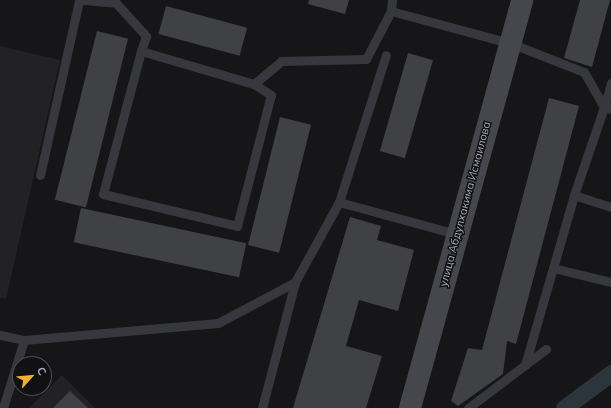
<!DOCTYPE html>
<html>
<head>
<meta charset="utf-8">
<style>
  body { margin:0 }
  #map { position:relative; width:611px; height:408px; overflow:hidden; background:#161618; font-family:Mulish,sans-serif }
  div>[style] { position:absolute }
  .built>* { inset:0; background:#222225 }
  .canal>* { height:17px; margin:-8.5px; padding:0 8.5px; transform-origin:8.5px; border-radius:8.5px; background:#2c353c }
  .building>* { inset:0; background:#404145; transform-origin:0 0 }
  .lane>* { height:9px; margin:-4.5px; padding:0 4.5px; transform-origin:4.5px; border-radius:4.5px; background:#37383d }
  .secondary>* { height:22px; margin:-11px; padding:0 11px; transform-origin:11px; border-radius:11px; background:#45474d }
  span { translate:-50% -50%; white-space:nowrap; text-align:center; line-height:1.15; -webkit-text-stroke:3px #111113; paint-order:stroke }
  .street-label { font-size:11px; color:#a8adb8 }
  .north { position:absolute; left:12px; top:356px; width:40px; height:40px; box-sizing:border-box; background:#111113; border:1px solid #4d4f55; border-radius:50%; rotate:63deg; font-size:11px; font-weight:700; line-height:16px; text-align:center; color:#a8adb8 }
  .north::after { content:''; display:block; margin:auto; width:14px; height:18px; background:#f2b134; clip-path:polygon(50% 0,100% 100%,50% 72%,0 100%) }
</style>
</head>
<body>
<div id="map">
  <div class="built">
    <i style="clip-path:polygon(0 46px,60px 60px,6px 299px,0 298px)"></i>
    <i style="clip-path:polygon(62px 375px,95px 408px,29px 408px)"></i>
  </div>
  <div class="canal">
    <i style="left:564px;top:408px;width:59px;rotate:-36.7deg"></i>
  </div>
  <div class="building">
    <i style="clip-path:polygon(309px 0,349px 0,345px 14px,308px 4px)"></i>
    <i style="clip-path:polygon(580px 0,610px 0,592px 67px,564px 58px)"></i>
    <i style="left:166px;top:6px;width:84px;height:29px;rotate:15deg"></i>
    <i style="left:97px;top:31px;width:32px;height:174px;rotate:14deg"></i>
    <i style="left:408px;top:53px;width:26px;height:102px;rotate:16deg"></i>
    <i style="clip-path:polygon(549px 98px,579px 106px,516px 344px,507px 341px,503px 374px,458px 406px,451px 401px,468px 348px,482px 350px)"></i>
    <i style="left:280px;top:117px;width:32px;height:132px;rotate:14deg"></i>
    <i style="left:81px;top:208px;width:169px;height:35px;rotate:12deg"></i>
    <i style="clip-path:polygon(350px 217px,381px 226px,377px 240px,414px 250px,398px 311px,359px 300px,346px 346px,382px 356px,366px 408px,293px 408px)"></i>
    <i style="clip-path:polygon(70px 391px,88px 408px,53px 408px)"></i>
  </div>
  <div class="lane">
    <i style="left:84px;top:0;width:32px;rotate:5deg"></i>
    <i style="left:116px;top:3px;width:45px;rotate:47.7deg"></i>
    <i style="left:146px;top:36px;width:16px;rotate:108deg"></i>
    <i style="left:141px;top:51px;width:118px;rotate:16.3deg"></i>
    <i style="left:254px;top:84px;width:35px;rotate:-40deg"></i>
    <i style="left:281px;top:61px;width:85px;rotate:-1.3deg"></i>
    <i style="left:366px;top:59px;width:54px;rotate:-62.5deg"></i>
    <i style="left:391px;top:11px;width:123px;rotate:15.1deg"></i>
    <i style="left:510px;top:43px;width:79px;rotate:21.4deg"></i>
    <i style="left:584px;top:72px;width:40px;rotate:60.3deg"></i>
    <i style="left:604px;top:107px;width:93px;rotate:108.8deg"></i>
    <i style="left:391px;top:11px;width:11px;rotate:-85deg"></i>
    <i style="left:141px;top:51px;width:148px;rotate:104.9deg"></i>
    <i style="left:103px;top:194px;width:138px;rotate:13.4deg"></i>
    <i style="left:237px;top:226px;width:135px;rotate:-75.5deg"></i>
    <i style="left:271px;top:95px;width:20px;rotate:-147deg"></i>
    <i style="left:611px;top:83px;width:25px;rotate:106deg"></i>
    <i style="left:604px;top:107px;width:7px;rotate:16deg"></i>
    <i style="left:40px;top:175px;width:179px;rotate:-77.4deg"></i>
    <i style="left:339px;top:202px;width:154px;rotate:-72.3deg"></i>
    <i style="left:553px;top:268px;width:60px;rotate:13.6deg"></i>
    <i style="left:0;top:335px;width:25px;rotate:12deg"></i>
    <i style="left:24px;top:340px;width:195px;rotate:-5deg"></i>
    <i style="left:218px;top:323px;width:87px;rotate:-28deg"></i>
    <i style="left:295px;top:282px;width:91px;rotate:-61.2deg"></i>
    <i style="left:339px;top:202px;width:121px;rotate:15.3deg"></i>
    <i style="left:525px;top:365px;width:177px;rotate:-73.9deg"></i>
    <i style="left:574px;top:195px;width:39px;rotate:18deg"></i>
    <i style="left:3px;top:408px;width:71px;rotate:-72.8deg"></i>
    <i style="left:262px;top:408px;width:130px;rotate:-75.3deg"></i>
    <i style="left:468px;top:408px;width:98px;rotate:-37.1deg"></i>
  </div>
  <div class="secondary">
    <i style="left:410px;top:408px;width:423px;rotate:-74.6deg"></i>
  </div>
  <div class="street-label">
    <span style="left:465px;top:204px;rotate:-75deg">улица Абдулхакима Исмаилова</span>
  </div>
  <div class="north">С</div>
</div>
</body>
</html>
